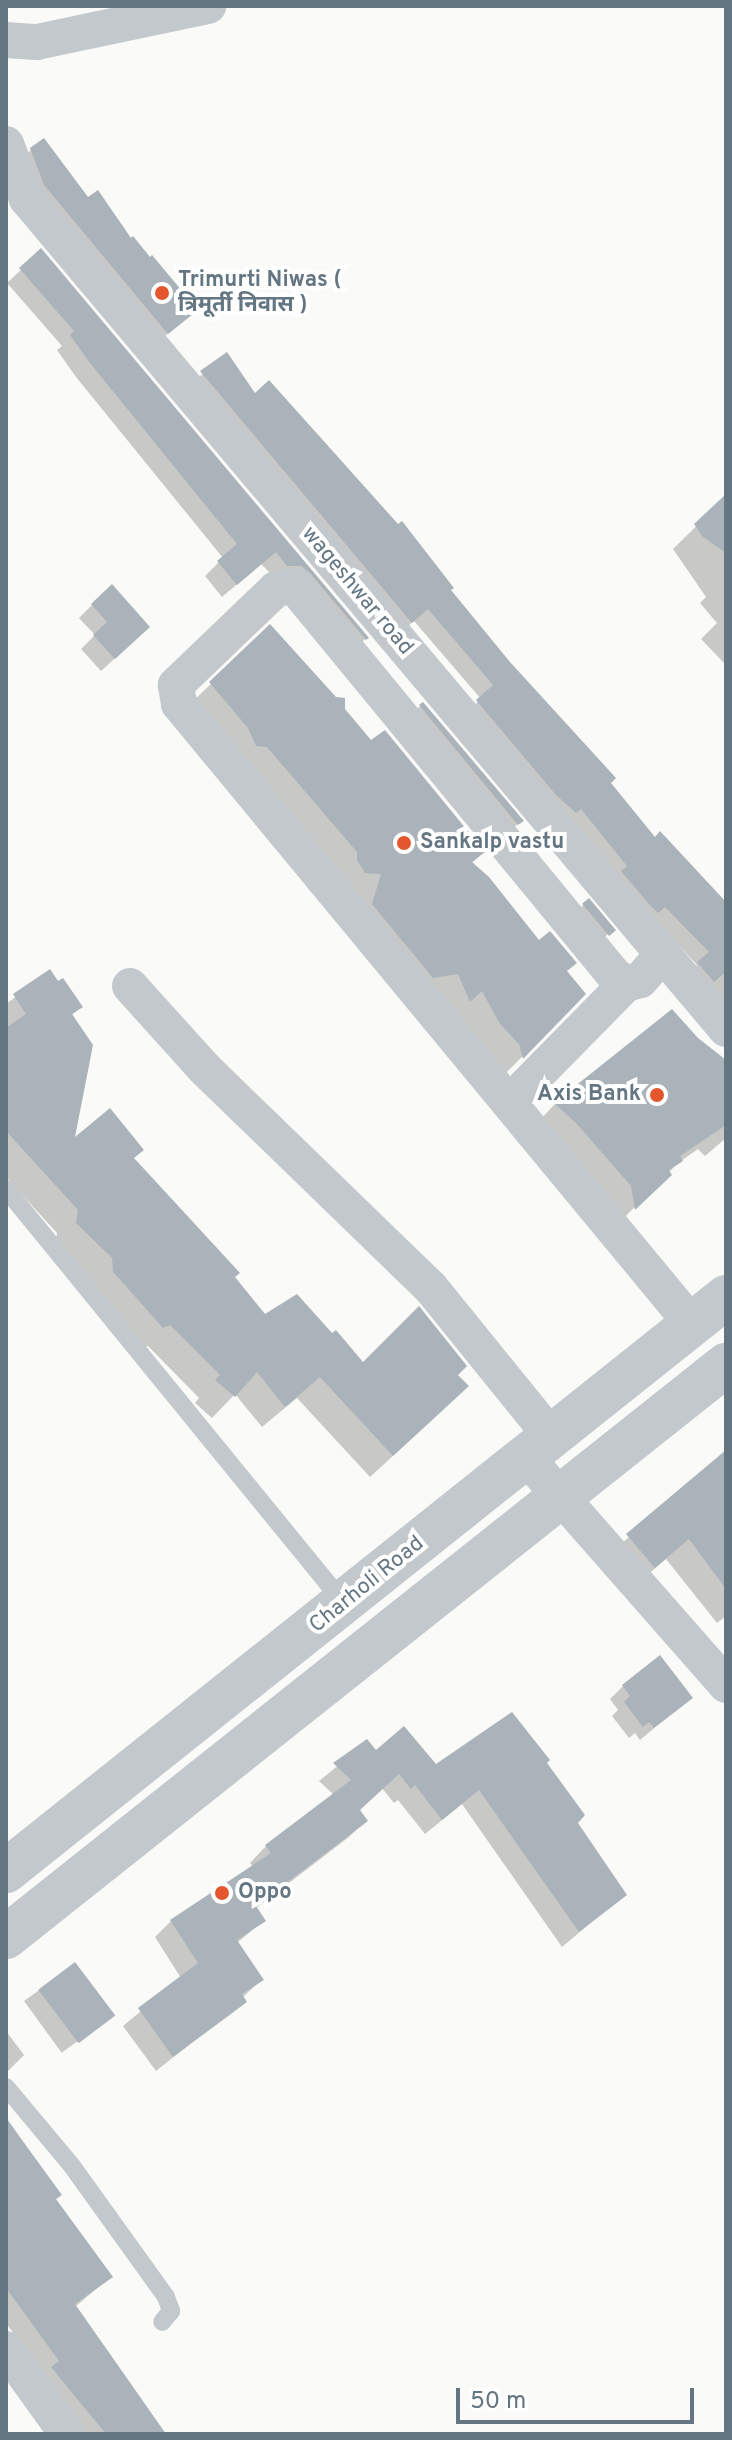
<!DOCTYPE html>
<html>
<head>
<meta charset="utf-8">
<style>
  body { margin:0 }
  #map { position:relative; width:732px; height:2440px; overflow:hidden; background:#fafaf8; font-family:Overpass,"Noto Sans Devanagari",sans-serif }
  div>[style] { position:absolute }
  .shadow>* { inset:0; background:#0003; transform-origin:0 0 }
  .building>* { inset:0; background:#aab3b9; transform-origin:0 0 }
  .service>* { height:18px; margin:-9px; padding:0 9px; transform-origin:9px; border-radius:9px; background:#c3c8cc }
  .minor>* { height:36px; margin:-18px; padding:0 18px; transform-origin:18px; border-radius:18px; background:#c3c8cc }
  .tertiary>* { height:44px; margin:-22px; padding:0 22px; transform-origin:22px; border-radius:22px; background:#c3c8cc }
  .dots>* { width:22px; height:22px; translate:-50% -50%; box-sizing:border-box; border:4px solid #fff; border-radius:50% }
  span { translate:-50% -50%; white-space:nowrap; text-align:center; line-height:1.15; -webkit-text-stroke:8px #fff; paint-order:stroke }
  .poi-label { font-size:22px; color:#657683; font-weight:700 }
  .left { translate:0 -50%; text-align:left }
  .right { translate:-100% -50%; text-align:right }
  .street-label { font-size:22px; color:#657683 }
  .frame { position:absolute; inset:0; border:8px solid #657683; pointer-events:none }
  .scale { position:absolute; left:456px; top:2388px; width:238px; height:36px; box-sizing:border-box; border:4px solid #657683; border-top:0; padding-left:10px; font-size:24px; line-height:28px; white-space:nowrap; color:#657683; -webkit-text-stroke:6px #fff; paint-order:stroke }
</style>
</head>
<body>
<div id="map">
  <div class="shadow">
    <i style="clip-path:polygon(31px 150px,183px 322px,155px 344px,19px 162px)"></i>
    <i style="clip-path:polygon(41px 251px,366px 638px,351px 653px,261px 564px,222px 597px,205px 576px,223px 558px,76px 377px,57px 350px,62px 346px,7px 283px)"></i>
    <i style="clip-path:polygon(226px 355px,255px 396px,449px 590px,726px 924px,726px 1009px,685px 976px,697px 965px,465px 714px,481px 699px,414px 621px,398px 634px,188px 386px)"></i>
    <i style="clip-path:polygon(726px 497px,726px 665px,701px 639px,717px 623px,700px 603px,706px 597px,673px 549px)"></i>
    <i style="clip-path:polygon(92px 605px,135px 640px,101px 671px,81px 649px,95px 635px,79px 618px)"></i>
    <i style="clip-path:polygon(270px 627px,371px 742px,483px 852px,471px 864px,584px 994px,499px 1080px,458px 1013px,446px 1024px,187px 707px)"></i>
    <i style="clip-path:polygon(420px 706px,521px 821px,511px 830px,414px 712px)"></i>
    <i style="left:588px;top:901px;width:38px;height:24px;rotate:49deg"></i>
    <i style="clip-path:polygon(49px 972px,80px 1007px,71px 1016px,72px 1142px,132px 1159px,265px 1317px,332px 1336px,363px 1365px,455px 1375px,445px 1408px,370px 1477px,297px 1398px,262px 1427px,235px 1394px,212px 1418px,195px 1403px,199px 1398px,148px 1346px,140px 1349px,55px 1246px,57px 1233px,6px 1177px,6px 1004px)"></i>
    <i style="clip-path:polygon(696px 1039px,726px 1065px,726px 1138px,705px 1156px,698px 1149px,678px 1163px,612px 1230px,533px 1127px,555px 1104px)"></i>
    <i style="clip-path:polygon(726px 1452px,726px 1616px,717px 1623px,666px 1559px,632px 1588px,606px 1557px)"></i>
    <i style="clip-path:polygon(623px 1686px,690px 1698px,640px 1740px,635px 1733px,629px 1738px,612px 1716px,618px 1710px,610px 1699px)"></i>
    <i style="clip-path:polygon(367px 1742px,376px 1753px,436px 1767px,544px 1763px,575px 1823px,625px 1894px,562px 1947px,462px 1804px,425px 1834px,398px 1800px,394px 1803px,382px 1788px,358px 1811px,365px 1821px,349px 1837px,255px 1909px,263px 1921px,237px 1943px,261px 1980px,242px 1998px,244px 2001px,156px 2071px,123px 2026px,181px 1978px,155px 1937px,171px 1921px,253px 1867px,250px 1863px,266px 1846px,334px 1795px,319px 1781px)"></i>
    <i style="left:75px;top:1964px;width:64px;height:63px;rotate:54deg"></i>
    <i style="clip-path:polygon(6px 2031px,24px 2055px,6px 2073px)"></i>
    <i style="clip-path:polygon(6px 2117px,59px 2195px,54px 2200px,110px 2277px,75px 2307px,147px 2434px,77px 2434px,44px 2376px,6px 2323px)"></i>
  </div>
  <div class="building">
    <i style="clip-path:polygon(44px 138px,88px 197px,98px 190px,131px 238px,133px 236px,150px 257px,152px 255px,198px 310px,168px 334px,44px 185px,30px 148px)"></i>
    <i style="clip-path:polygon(41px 248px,369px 638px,366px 640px,310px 573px,301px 566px,287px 566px,276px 552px,237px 585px,217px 561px,237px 544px,90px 363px,70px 335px,74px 331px,19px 268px)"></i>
    <i style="clip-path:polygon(227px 352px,255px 393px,269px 380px,398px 524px,402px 521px,454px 588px,451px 590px,510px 662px,616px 778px,611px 783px,655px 837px,660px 831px,726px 902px,726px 972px,714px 982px,697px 962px,709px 952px,665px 907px,658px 913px,648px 903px,621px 871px,627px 866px,581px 809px,576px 813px,556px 795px,476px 700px,493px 685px,428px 609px,412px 623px,200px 371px)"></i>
    <i style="clip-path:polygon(726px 494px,726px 553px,702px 536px,694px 524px)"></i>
    <i style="clip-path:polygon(112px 584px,150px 627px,115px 659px,93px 635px,107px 622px,91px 604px)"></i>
    <i style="clip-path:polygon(270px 624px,336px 697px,345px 698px,345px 709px,371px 740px,385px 730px,485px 852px,472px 862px,489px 877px,539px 940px,550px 931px,577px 963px,567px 971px,586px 994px,523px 1059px,519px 1044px,500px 1024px,482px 991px,470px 1002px,458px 974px,433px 978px,372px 904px,381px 874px,365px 873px,357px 860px,357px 852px,267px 747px,256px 746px,248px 728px,209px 682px)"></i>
    <i style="clip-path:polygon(423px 702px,524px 821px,518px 825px,419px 705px)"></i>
    <i style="left:589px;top:898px;width:42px;height:9px;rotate:50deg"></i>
    <i style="clip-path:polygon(50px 969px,58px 981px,63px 978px,83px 1007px,72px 1014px,93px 1045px,75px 1137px,110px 1108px,144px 1150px,134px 1158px,240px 1273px,235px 1277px,265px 1314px,297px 1294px,332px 1333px,336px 1330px,363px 1362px,419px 1306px,467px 1366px,458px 1375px,469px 1386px,393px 1456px,320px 1377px,285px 1407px,257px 1372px,235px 1397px,215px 1380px,220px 1375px,170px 1325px,163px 1328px,124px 1284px,113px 1272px,112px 1258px,76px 1223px,78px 1210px,6px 1131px,6px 1028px,26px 1014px,13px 994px)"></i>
    <i style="clip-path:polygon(672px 1009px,698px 1038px,726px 1060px,726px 1125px,680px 1156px,683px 1161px,669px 1170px,672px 1175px,635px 1210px,631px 1186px,577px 1124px,554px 1103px)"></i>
    <i style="clip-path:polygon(726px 1450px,726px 1589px,689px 1539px,655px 1568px,626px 1534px)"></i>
    <i style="clip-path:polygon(660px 1655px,693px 1698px,654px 1728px,649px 1722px,643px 1727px,624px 1702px,630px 1696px,622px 1685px)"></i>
    <i style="clip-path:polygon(512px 1712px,550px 1760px,547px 1763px,585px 1815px,578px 1823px,627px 1895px,579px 1932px,479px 1790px,442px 1820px,415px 1785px,411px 1789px,399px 1774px,360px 1810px,368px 1821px,256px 1906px,266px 1921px,237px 1940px,264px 1980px,242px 1994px,247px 2002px,173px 2057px,138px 2008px,198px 1963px,170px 1920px,271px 1853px,265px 1845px,351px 1780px,333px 1763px,367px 1739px,376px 1750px,404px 1726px,436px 1764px)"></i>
    <i style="left:75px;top:1962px;width:67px;height:46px;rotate:53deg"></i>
    <i style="clip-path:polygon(6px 2118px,62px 2195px,56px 2199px,113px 2277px,75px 2304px,166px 2434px,106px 2434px,51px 2367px,59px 2361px,6px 2288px)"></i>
  </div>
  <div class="service">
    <i style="left:6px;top:1189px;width:533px;rotate:50.79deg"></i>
    <i style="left:6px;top:2087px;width:103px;rotate:50.1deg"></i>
    <i style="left:72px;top:2166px;width:161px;rotate:54.3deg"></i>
    <i style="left:166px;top:2297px;width:15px;rotate:70deg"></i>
    <i style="left:171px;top:2311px;width:14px;rotate:129deg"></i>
  </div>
  <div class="minor">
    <i style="left:6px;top:40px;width:31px;rotate:4deg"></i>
    <i style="left:37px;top:42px;width:175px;rotate:-11.9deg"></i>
    <i style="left:6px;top:144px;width:59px;rotate:69.1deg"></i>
    <i style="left:27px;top:199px;width:1085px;rotate:49.9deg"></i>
    <i style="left:663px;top:954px;width:35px;rotate:131deg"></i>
    <i style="left:640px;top:980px;width:15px;rotate:164deg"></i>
    <i style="left:626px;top:984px;width:15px;rotate:-143deg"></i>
    <i style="left:614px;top:975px;width:504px;rotate:-129.44deg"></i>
    <i style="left:294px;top:586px;width:18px;rotate:171deg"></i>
    <i style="left:276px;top:589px;width:139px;rotate:136.2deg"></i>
    <i style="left:176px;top:685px;width:19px;rotate:81deg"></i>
    <i style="left:179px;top:704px;width:803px;rotate:50.4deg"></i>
    <i style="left:130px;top:986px;width:113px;rotate:47.9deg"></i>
    <i style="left:206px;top:1070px;width:313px;rotate:44.1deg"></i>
    <i style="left:431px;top:1288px;width:189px;rotate:51deg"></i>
    <i style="left:509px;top:1103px;width:167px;rotate:-45.5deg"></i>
    <i style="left:525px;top:1456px;width:305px;rotate:48.7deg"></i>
    <i style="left:6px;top:2349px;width:105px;rotate:54.3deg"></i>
  </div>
  <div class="tertiary">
    <i style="left:6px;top:1871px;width:921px;rotate:-38.56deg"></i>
    <i style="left:6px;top:1937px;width:920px;rotate:-38.47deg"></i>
  </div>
  <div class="dots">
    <i style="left:162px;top:293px;background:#e4572e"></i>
    <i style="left:404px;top:843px;background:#e4572e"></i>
    <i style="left:657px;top:1095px;background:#e4572e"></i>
    <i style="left:222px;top:1893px;background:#e4572e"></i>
  </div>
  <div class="poi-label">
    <span class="left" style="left:178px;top:293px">Trimurti Niwas (<br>त्रिमूर्ती निवास )</span>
    <span class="left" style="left:420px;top:843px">Sankalp vastu</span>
    <span class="right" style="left:641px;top:1095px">Axis Bank</span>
    <span class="left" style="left:238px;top:1893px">Oppo</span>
  </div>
  <div class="street-label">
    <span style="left:357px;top:591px;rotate:50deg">wageshwar road</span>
    <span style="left:367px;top:1585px;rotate:-39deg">Charholi Road</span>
  </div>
  <div class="frame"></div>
  <div class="scale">50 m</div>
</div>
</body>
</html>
